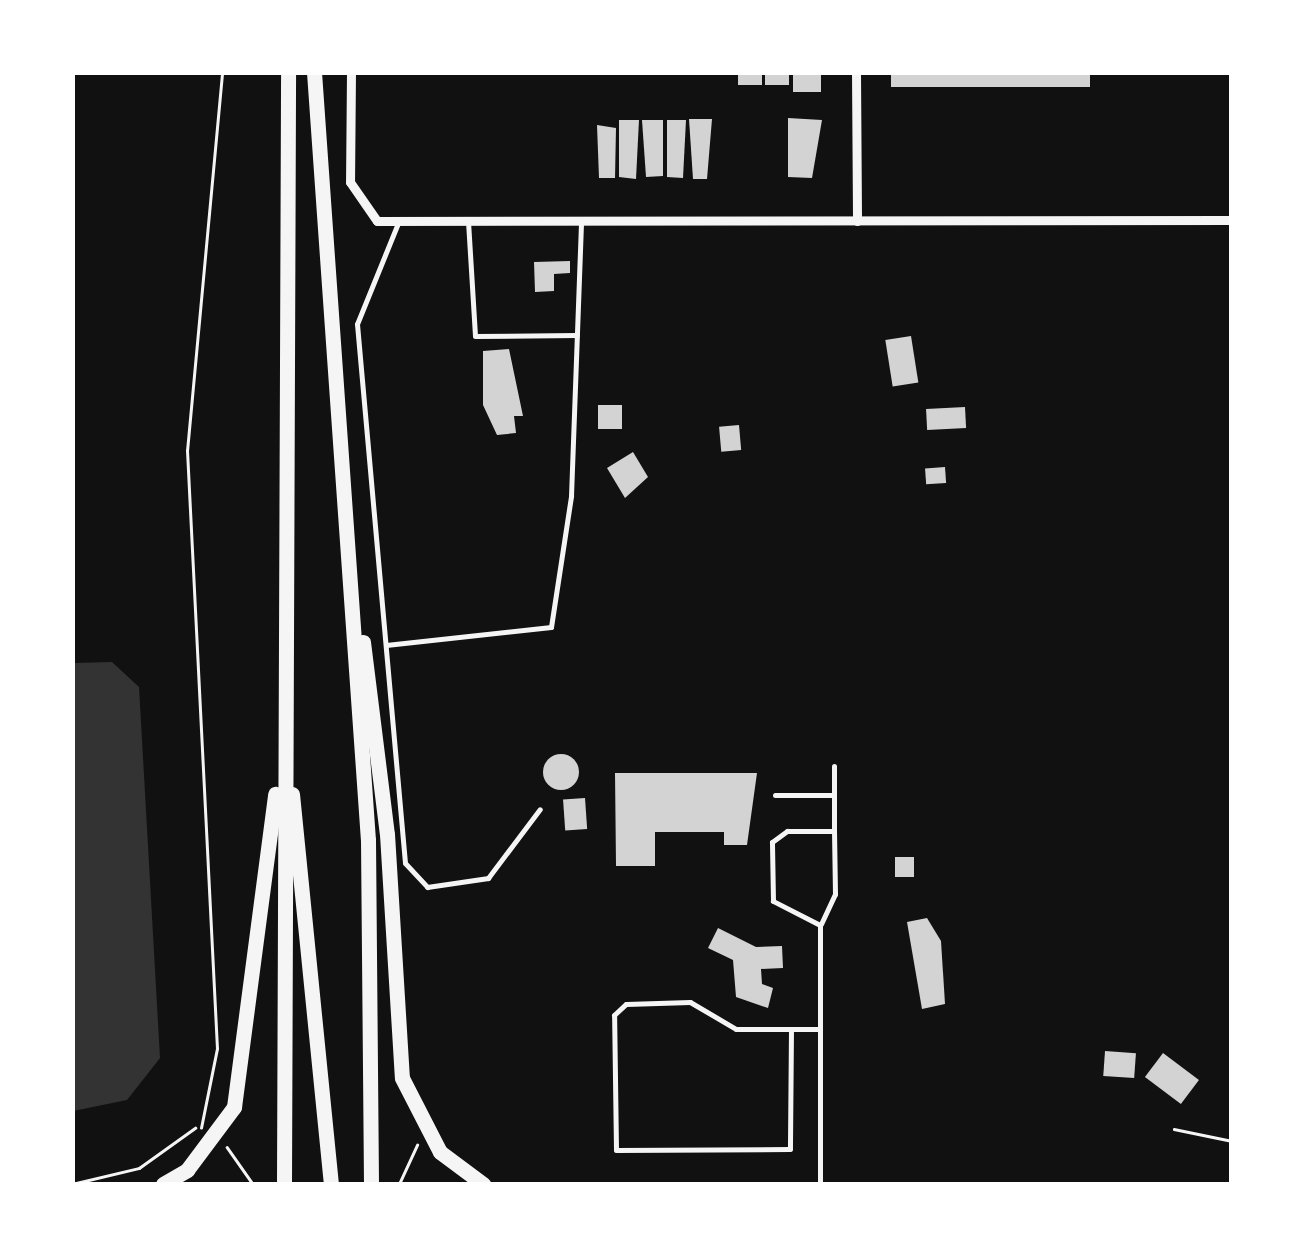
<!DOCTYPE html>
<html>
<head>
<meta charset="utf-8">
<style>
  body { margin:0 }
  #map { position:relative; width:1304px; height:1257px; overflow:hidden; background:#111; font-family:"Fira Sans Condensed",sans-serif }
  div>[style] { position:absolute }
  .water>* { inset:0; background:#333 }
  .building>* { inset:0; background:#d3d3d3; transform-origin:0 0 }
  .round { border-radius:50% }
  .path>* { height:2.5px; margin:-1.25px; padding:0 1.25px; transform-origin:1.25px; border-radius:1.25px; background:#f5f5f5 }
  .service>* { height:5px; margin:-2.5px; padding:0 2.5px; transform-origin:2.5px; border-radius:2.5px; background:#f5f5f5 }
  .minor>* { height:9px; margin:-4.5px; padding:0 4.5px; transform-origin:4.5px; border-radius:4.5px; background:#f5f5f5 }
  .primary>* { height:15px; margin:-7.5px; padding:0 7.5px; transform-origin:7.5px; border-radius:7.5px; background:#f5f5f5 }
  span { translate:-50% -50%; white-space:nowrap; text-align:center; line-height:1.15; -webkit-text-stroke:10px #fff; paint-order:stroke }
  .frame { position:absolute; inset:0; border:75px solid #fff; pointer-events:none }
</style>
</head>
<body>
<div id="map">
  <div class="water">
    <i style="clip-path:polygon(112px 662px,139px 687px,160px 1058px,127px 1100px,73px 1111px,73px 663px)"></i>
  </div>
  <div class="building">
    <i style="left:738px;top:72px;width:24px;height:13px"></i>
    <i style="left:765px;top:72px;width:24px;height:13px"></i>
    <i style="left:793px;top:72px;width:28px;height:20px"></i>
    <i style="left:891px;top:72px;width:199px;height:15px"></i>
    <i style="clip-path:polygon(788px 118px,822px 120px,812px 178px,788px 177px)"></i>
    <i style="clip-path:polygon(689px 119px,712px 119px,707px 179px,693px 179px)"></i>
    <i style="clip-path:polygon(619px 120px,639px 120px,636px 179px,619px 177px)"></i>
    <i style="clip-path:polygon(642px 120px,663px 120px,663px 176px,646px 177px)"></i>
    <i style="clip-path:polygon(667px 120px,686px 120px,683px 178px,667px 177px)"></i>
    <i style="clip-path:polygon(597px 125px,616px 128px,615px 178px,599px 178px)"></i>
    <i style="clip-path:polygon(570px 261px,570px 273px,554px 274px,554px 291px,535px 292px,534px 262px)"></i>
    <i style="left:911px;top:336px;width:47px;height:26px;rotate:81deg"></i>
    <i style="clip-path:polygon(509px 349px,523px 416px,514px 416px,516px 433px,497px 435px,483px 405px,483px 351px)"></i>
    <i style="left:598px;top:405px;width:24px;height:24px"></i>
    <i style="left:965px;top:407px;width:21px;height:39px;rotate:87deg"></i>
    <i style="left:739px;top:425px;width:25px;height:20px;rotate:85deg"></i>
    <i style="clip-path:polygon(633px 452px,648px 477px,625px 498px,607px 468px)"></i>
    <i style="left:945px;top:467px;width:16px;height:20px;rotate:86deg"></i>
    <i class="round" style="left:543px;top:754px;width:36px;height:36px"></i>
    <i style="clip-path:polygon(615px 773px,757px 773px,747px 845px,724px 845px,724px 832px,655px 832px,655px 866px,616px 866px)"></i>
    <i style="left:585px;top:798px;width:31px;height:22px;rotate:86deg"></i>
    <i style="left:895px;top:857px;width:19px;height:20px"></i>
    <i style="clip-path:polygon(927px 918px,941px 941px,945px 1004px,922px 1009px,907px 922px)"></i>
    <i style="clip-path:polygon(718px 928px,756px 947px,782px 946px,783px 968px,761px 969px,762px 984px,773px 988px,768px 1008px,736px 997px,733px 960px,708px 948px)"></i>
    <i style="left:1105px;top:1051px;width:31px;height:25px;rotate:4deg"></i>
    <i style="left:1163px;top:1053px;width:45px;height:30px;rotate:37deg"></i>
  </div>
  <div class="path">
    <i style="left:201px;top:1128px;width:81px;rotate:-78.6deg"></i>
    <i style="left:217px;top:1049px;width:599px;rotate:-92.87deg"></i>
    <i style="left:187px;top:451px;width:381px;rotate:-84.7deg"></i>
    <i style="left:1174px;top:1129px;width:59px;rotate:11.7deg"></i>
    <i style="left:227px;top:1147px;width:45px;rotate:54.9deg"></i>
    <i style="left:72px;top:1184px;width:69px;rotate:-13.4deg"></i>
    <i style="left:139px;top:1168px;width:69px;rotate:-35.5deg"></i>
    <i style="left:399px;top:1184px;width:43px;rotate:-65.2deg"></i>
  </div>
  <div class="service">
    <i style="left:468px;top:221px;width:115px;rotate:86.5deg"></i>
    <i style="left:475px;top:336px;width:102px;rotate:-0.6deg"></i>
    <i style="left:398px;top:223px;width:109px;rotate:112.1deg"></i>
    <i style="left:357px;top:324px;width:541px;rotate:84.91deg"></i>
    <i style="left:405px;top:863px;width:33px;rotate:47deg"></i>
    <i style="left:427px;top:887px;width:62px;rotate:-8.4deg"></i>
    <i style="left:488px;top:878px;width:86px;rotate:-53deg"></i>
    <i style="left:386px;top:645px;width:166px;rotate:-6.2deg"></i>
    <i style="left:551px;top:627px;width:133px;rotate:-81.3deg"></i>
    <i style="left:571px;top:496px;width:275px;rotate:-87.9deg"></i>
    <i style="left:775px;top:795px;width:59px"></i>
    <i style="left:821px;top:924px;width:33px;rotate:-65deg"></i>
    <i style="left:835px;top:894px;width:63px;rotate:-90.9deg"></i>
    <i style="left:791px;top:1029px;width:120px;rotate:90.5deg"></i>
    <i style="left:790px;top:1149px;width:174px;rotate:179.7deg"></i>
    <i style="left:616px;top:1150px;width:135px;rotate:-90.8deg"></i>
    <i style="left:614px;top:1015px;width:16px;rotate:-43deg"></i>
    <i style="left:626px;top:1004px;width:64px;rotate:-1.8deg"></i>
    <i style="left:690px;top:1002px;width:53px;rotate:30.4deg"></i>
    <i style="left:736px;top:1029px;width:84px"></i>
    <i style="left:820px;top:1029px;width:155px;rotate:90deg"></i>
    <i style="left:820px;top:1029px;width:104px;rotate:-90deg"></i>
    <i style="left:820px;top:925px;width:53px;rotate:-152.9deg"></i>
    <i style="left:773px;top:901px;width:59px;rotate:-91deg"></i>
    <i style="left:772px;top:842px;width:19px;rotate:-36deg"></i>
    <i style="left:787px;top:831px;width:47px"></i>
    <i style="left:834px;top:831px;width:65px;rotate:-90deg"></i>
  </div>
  <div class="minor">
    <i style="left:351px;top:72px;width:110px;rotate:90.5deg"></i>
    <i style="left:350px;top:182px;width:47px;rotate:55.3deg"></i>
    <i style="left:377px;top:221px;width:855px;rotate:-0.07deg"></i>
    <i style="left:856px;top:72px;width:149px;rotate:89.6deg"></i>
  </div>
  <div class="primary">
    <i style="left:314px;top:72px;width:770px;rotate:85.98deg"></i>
    <i style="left:368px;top:840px;width:344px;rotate:89.5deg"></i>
    <i style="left:363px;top:642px;width:193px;rotate:82.9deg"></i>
    <i style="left:387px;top:834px;width:244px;rotate:86.5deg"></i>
    <i style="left:402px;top:1078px;width:83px;rotate:62.8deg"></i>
    <i style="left:440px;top:1152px;width:54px;rotate:36.7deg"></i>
    <i style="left:292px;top:794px;width:392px;rotate:84.3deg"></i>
    <i style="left:163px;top:1184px;width:28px;rotate:-30deg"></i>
    <i style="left:187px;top:1170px;width:79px;rotate:-53.3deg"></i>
    <i style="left:234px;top:1107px;width:316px;rotate:-82.5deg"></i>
    <i style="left:284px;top:1184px;width:1112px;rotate:-89.79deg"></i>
  </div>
  <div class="frame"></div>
</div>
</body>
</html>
